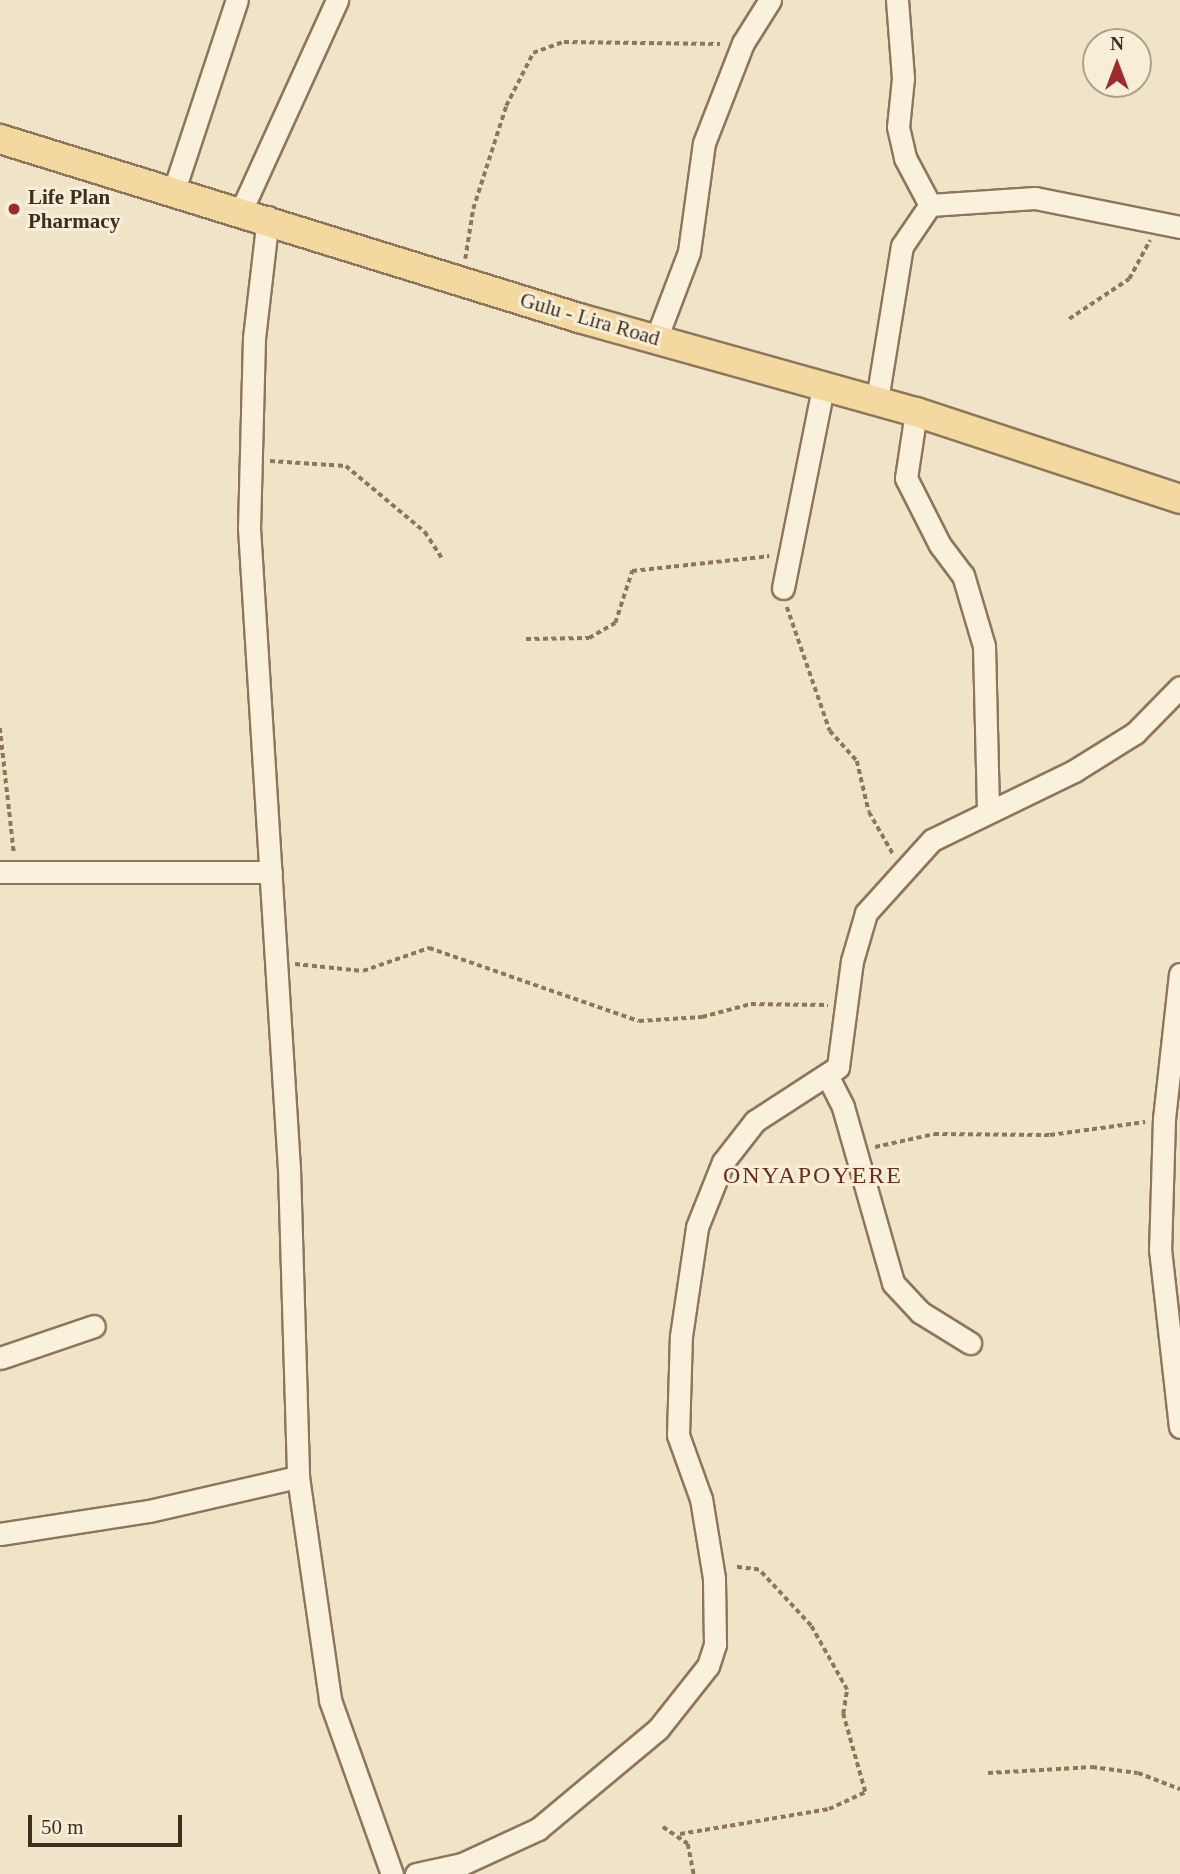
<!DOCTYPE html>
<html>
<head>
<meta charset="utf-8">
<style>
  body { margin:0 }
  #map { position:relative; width:1180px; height:1874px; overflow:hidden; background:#f0e4c8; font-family:Georgia,serif }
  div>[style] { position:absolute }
  .path>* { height:3.5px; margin-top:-1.75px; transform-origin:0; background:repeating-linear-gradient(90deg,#8d765c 0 5px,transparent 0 8.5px) }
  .roads { filter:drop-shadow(2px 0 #8d765c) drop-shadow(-2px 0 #8d765c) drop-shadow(0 2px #8d765c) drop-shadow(0 -2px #8d765c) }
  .minor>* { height:21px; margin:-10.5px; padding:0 10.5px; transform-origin:10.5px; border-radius:10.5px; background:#faf1dc }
  .major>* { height:28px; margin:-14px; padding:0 14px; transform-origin:14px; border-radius:14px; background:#f3d9a0 }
  .dots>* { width:19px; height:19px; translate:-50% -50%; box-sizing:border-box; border:4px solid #f7eed8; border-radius:50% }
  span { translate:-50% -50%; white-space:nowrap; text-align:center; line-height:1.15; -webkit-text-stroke:6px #f7eed8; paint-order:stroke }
  .poi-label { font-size:21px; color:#3d2e20; font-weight:700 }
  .left { translate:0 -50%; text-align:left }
  .street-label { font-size:21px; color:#3d2e20 }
  .quarter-label { font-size:24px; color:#6b2e1e; letter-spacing:2px }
  .north { position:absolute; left:1082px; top:28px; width:70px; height:70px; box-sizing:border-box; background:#f7eed8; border:2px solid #ada18e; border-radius:50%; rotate:0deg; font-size:19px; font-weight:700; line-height:28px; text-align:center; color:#3d2e20 }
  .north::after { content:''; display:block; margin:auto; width:24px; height:32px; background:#9e2a2b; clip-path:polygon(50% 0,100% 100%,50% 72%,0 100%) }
  .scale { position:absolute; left:28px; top:1815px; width:154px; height:32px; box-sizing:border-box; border:4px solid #3d2e20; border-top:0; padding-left:9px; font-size:21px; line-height:24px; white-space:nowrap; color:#3d2e20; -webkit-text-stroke:5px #f7eed8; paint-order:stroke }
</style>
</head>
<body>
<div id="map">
  <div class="path">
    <i style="left:465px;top:259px;width:51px;rotate:-80.9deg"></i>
    <i style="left:473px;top:209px;width:108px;rotate:-72.2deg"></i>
    <i style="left:506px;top:106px;width:59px;rotate:-63deg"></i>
    <i style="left:533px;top:53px;width:33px;rotate:-20deg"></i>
    <i style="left:564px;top:42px;width:156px;rotate:0.7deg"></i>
    <i style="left:1069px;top:319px;width:72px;rotate:-33.7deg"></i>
    <i style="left:1129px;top:279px;width:44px;rotate:-61.7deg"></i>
    <i style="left:270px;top:461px;width:76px;rotate:3.8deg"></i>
    <i style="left:346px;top:466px;width:103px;rotate:39.9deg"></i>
    <i style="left:425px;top:532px;width:33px;rotate:57deg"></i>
    <i style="left:787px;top:607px;width:131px;rotate:70.9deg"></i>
    <i style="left:830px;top:731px;width:40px;rotate:48deg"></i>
    <i style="left:857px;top:761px;width:52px;rotate:76.8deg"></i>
    <i style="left:869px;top:812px;width:48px;rotate:60.3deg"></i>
    <i style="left:526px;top:639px;width:63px;rotate:-0.9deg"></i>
    <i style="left:589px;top:638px;width:30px;rotate:-30deg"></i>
    <i style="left:615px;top:623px;width:55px;rotate:-71.9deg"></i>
    <i style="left:632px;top:571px;width:138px;rotate:-6.2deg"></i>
    <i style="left:0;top:728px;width:126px;rotate:83.6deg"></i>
    <i style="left:295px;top:964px;width:68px;rotate:5.9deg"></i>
    <i style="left:363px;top:971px;width:70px;rotate:-19.2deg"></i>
    <i style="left:429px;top:948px;width:222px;rotate:19.2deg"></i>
    <i style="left:639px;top:1021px;width:63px;rotate:-3.6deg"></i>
    <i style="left:702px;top:1017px;width:51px;rotate:-14.9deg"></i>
    <i style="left:751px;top:1004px;width:77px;rotate:0.7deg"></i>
    <i style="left:875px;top:1147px;width:60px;rotate:-12.4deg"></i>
    <i style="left:934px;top:1134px;width:116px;rotate:0.5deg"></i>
    <i style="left:1050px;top:1135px;width:96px;rotate:-7.8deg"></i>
    <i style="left:988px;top:1773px;width:104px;rotate:-3.3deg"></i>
    <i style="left:1092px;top:1767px;width:46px;rotate:7.4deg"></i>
    <i style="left:1138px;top:1773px;width:45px;rotate:20.9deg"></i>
    <i style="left:663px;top:1827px;width:30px;rotate:34deg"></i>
    <i style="left:688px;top:1844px;width:31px;rotate:79deg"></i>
    <i style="left:680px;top:1834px;width:151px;rotate:-9.5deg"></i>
    <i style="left:829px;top:1809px;width:40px;rotate:-25deg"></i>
    <i style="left:865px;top:1792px;width:81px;rotate:-105.8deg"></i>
    <i style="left:843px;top:1714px;width:24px;rotate:-81deg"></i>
    <i style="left:847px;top:1690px;width:73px;rotate:-119.4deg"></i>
    <i style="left:811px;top:1626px;width:76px;rotate:-132.9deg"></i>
    <i style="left:759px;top:1570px;width:25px;rotate:-173deg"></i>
  </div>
  <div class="roads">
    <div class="minor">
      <i style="left:897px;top:0;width:78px;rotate:85.6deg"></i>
      <i style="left:903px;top:78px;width:49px;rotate:95.8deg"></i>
      <i style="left:898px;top:127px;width:32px;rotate:77deg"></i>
      <i style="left:905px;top:158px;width:53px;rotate:62deg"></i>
      <i style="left:174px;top:190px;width:200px;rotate:-71.7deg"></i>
      <i style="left:241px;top:211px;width:232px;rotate:-65.5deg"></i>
      <i style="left:268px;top:217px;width:122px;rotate:96.6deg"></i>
      <i style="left:254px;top:338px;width:190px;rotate:91.5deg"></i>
      <i style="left:249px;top:528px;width:642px;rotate:86.43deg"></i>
      <i style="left:289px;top:1169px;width:308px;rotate:88.3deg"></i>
      <i style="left:298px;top:1477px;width:225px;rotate:81.8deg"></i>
      <i style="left:330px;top:1700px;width:185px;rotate:70.4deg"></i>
      <i style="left:656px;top:339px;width:93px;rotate:-69.2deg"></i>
      <i style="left:689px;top:252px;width:110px;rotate:-82.2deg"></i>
      <i style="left:704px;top:143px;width:107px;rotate:-68.7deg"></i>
      <i style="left:743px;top:43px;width:51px;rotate:-57.9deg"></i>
      <i style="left:877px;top:400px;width:156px;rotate:-80.8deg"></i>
      <i style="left:902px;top:246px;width:50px;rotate:-55.7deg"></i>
      <i style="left:930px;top:205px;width:105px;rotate:-3.8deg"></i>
      <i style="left:1035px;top:198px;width:148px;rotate:11.3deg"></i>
      <i style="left:916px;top:412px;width:67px;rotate:98.6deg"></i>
      <i style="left:906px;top:478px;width:75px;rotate:63.1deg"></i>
      <i style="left:940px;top:545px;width:38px;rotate:53deg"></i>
      <i style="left:963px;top:575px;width:74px;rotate:73.5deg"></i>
      <i style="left:984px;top:646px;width:164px;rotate:88.6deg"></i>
      <i style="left:783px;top:588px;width:205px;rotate:-78.7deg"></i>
      <i style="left:0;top:872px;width:271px"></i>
      <i style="left:1180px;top:974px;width:145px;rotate:96.3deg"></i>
      <i style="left:1164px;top:1118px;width:131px;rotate:91.7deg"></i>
      <i style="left:1160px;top:1249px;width:179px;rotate:83.6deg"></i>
      <i style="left:829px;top:1079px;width:31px;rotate:63deg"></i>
      <i style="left:843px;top:1107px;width:183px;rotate:74.1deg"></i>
      <i style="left:893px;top:1283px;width:40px;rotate:47deg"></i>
      <i style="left:920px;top:1312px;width:59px;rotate:31.8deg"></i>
      <i style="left:0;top:1358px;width:99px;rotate:-18.8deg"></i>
      <i style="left:0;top:1534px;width:151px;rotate:-8.8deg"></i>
      <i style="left:149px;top:1511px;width:153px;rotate:-12.9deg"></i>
      <i style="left:416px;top:1874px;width:47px;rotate:-12.3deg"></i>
      <i style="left:462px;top:1864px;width:84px;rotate:-24.7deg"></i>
      <i style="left:538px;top:1829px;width:156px;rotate:-39.8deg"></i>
      <i style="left:658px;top:1729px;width:80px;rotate:-51.6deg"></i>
      <i style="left:708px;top:1666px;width:23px;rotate:-72deg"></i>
      <i style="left:715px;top:1644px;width:66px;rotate:-90.9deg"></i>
      <i style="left:714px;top:1578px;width:80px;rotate:-99.3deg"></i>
      <i style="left:701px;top:1499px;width:68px;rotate:-109.8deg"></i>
      <i style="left:678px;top:1435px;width:99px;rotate:-88.3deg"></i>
      <i style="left:681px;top:1336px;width:110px;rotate:-81.6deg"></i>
      <i style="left:697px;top:1227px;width:70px;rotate:-68.2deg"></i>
      <i style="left:723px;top:1162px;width:52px;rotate:-52deg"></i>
      <i style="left:755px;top:1121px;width:99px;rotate:-33deg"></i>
      <i style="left:838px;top:1067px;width:107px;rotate:-82.5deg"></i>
      <i style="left:852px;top:961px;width:50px;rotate:-73.7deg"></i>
      <i style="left:866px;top:913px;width:98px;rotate:-47.9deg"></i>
      <i style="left:932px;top:840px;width:158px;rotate:-25.9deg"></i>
      <i style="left:1074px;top:771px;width:72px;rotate:-31.9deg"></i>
      <i style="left:1135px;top:733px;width:64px;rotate:-45.6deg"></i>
    </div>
    <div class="major">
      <i style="left:0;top:139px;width:606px;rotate:17.18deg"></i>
      <i style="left:579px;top:318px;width:350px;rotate:15.6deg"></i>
      <i style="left:916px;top:412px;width:278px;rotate:18.2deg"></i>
    </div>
  </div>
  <div class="dots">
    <i style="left:14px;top:209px;background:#9e2a2b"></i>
  </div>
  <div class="poi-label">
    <span class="left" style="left:28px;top:209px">Life Plan<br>Pharmacy</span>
  </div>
  <div class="street-label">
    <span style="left:590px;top:319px;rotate:16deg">Gulu - Lira Road</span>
  </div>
  <div class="quarter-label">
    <span style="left:813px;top:1176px">ONYAPOYERE</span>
  </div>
  <div class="north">N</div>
  <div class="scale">50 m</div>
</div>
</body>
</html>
